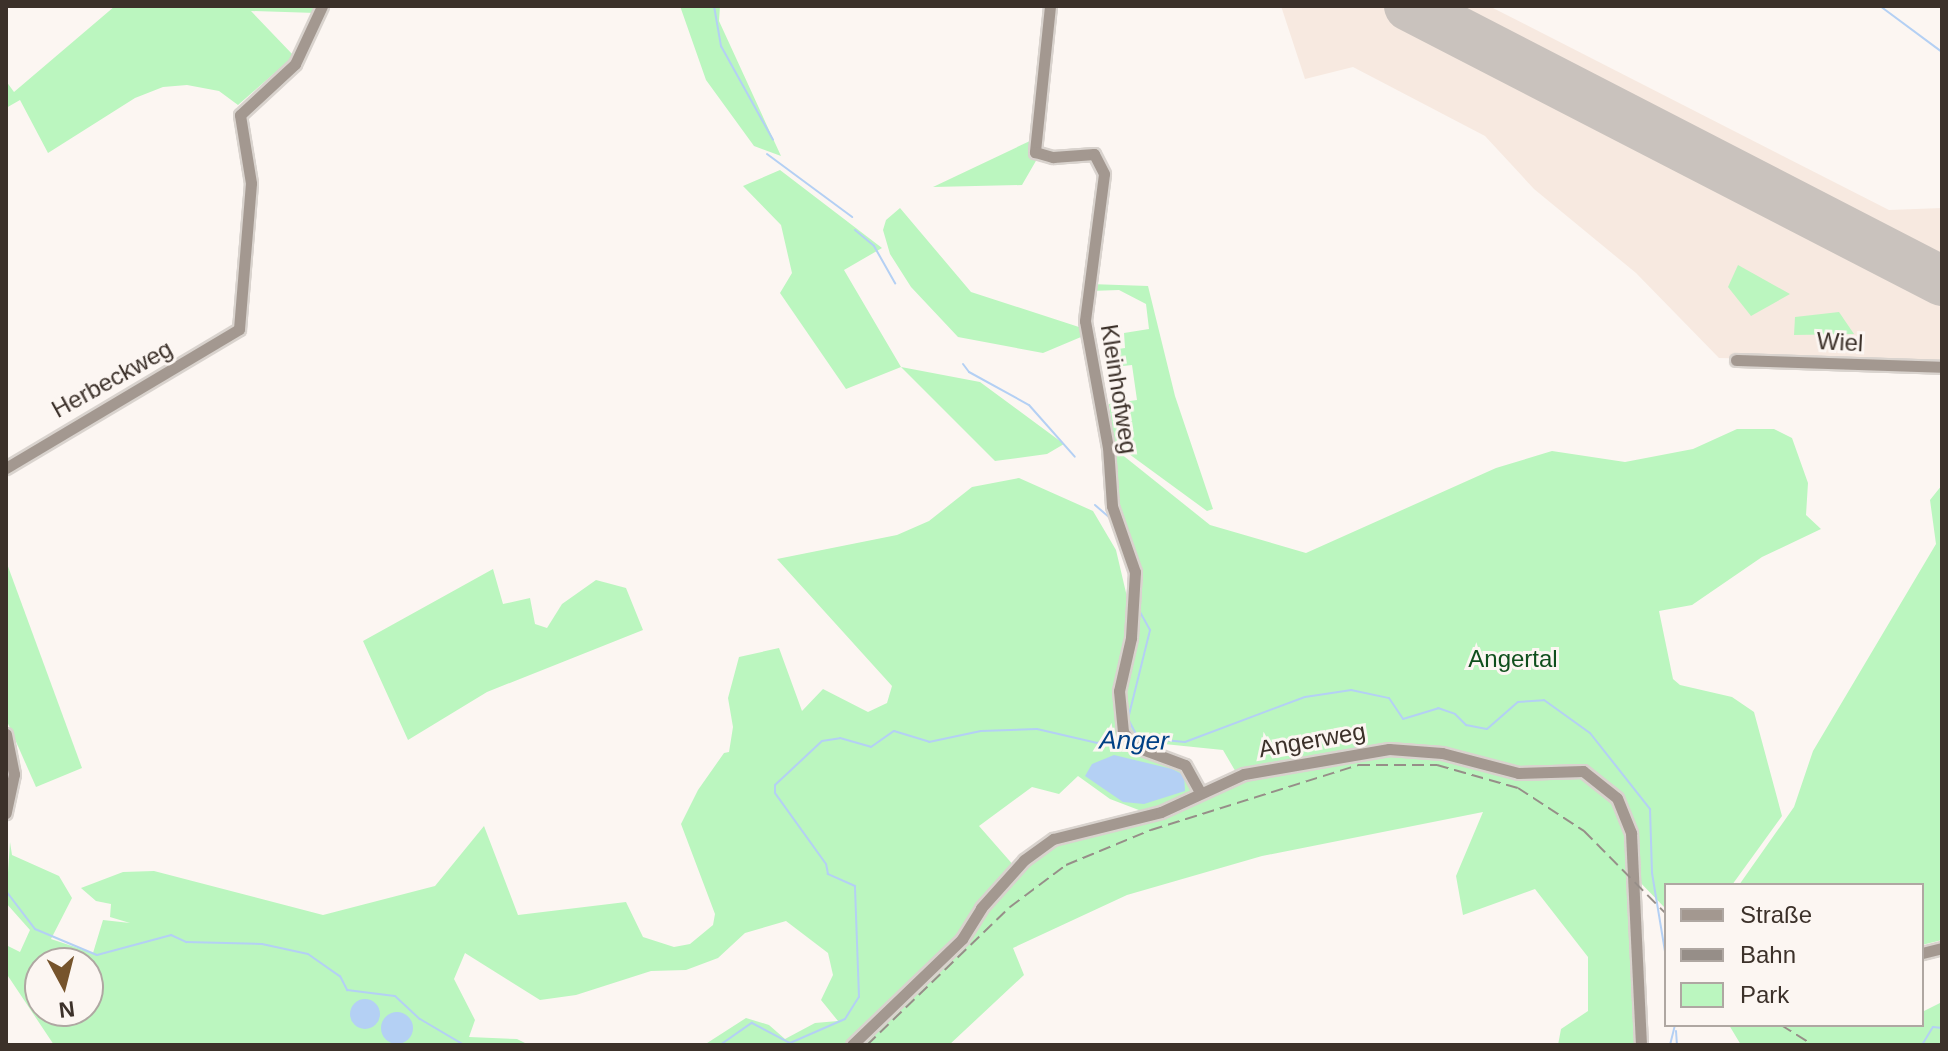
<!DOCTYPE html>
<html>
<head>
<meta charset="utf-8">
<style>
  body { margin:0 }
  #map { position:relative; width:1948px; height:1051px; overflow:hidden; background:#fcf6f2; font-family:Helvetica,sans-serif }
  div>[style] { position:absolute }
  .built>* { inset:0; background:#f7e9e0 }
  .green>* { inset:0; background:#bbf6bf }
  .water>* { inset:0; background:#b4d0f4 }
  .round { border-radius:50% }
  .stream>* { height:2px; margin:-1px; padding:0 1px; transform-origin:1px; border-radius:1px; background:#b4d0f4 }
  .runway>* { height:50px; margin:-25px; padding:0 25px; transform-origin:25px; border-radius:25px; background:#c9c2bd }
  .roads { filter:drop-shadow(2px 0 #d9d3ce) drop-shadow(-2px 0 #d9d3ce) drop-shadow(0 2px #d9d3ce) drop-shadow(0 -2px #d9d3ce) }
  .minor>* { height:11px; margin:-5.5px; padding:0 5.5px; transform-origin:5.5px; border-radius:5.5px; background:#a39890 }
  .rail>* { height:2px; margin-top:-1px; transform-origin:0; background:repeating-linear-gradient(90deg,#968e88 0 12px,transparent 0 18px) }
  span { translate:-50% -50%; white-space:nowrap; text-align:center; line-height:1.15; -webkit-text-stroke:6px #fcf6f2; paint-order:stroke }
  .street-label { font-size:24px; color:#3c312a }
  .park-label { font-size:24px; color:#0f4f1c }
  .water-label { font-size:26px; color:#004085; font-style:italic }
  .frame { position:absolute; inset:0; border:8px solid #3c312a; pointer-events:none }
  .legend { position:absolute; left:1664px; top:883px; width:260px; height:144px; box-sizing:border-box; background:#fcf6f2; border:2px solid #afa7a2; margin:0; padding:10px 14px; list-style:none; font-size:24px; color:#3c312a }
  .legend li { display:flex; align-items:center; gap:16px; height:40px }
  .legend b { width:40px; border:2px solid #afa7a2 }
  .north { position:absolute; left:24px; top:947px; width:80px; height:80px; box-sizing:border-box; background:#fcf6f2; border:2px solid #afa7a2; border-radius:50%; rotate:173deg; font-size:22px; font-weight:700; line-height:32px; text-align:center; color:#3c312a }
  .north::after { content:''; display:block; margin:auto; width:28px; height:36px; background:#76542c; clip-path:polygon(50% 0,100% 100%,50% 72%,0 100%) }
</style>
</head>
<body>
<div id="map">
  <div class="built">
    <i style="clip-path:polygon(1281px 6px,1489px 6px,1889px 210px,1942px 208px,1942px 363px,1719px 358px,1636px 273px,1534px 189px,1485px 136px,1353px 67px,1305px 79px)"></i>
  </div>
  <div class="green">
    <i style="clip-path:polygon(115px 6px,318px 6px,316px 13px,251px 11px,294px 56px,238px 105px,219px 91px,187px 85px,163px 87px,135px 98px,48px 153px,20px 100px,6px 108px,6px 81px,14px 92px)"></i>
    <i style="clip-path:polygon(680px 6px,720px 6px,719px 21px,781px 156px,754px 146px,706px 80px)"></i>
    <i style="clip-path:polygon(1032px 140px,1029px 152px,1037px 159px,1022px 185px,933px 187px)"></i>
    <i style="clip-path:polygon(780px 170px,882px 248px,844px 270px,901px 367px,980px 382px,1064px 444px,1047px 454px,995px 461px,901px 367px,846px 389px,780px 293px,792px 273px,781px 225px,743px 186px)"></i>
    <i style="clip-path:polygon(900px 208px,971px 292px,1082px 328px,1081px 337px,1043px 353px,958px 337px,911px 287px,890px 254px,883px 230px,886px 220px)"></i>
    <i style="clip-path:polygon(1738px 265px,1790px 294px,1751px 316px,1728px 287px)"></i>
    <i style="clip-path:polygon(1090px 284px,1148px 286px,1175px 396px,1213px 509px,1207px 511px,1114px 443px,1109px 404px,1137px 400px,1132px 365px,1114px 367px,1112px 350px,1125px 348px,1124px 333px,1149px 329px,1146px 304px,1119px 290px,1090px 291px)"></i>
    <i style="clip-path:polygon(1839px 312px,1854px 334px,1794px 335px,1795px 317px)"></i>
    <i style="clip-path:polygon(evenodd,1737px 429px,1774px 429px,1792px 438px,1808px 483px,1806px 515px,1821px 529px,1762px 557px,1692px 605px,1659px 611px,1673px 679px,1680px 685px,1732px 697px,1754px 712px,1782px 816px,1732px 885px,1666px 885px,1666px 909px,1633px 875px,1640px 1045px,1558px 1045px,1561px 1029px,1588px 1011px,1588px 957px,1535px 889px,1463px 915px,1456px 876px,1483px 812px,1262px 856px,1127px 895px,1013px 948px,1024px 975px,949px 1045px,704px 1045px,746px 1018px,769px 1025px,785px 1039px,815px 1023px,838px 1021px,821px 1000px,833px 975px,828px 953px,786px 921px,745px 933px,718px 958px,686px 970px,651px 971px,576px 995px,540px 1000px,465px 953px,454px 979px,475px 1020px,469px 1037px,517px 1039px,529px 1045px,54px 1045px,6px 973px,6px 945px,20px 952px,30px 930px,6px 903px,10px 842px,12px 855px,59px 876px,72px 898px,51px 939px,93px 953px,103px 920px,130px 923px,110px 917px,111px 904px,96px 901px,81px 888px,123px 872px,154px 871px,323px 915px,435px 886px,484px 826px,518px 915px,626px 902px,643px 937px,674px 947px,690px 944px,713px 925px,715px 914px,681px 824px,698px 790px,724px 753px,729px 752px,733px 727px,728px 698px,739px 657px,779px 648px,802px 711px,823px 689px,868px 712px,887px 703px,892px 686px,777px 559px,897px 535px,929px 521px,972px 487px,1019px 478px,1093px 511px,1116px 550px,1127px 597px,1125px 635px,1133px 633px,1137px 587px,1118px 529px,1110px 445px,1210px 525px,1306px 553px,1496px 468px,1552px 451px,1625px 462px,1693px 449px,1737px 429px,1164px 744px,1223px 750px,1237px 774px,1201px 787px,1177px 761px,1154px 751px,1164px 744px,1737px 429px,1078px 776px,1110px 799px,1144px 812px,1041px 848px,1015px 867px,979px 826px,1032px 787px,1059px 794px,1078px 776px,1737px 429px,40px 963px,88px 963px,88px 1011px,40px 1011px,40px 963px)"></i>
    <i style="clip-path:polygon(1942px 485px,1942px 940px,1922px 945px,1922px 885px,1739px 885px,1794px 807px,1813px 751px,1936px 544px,1930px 500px)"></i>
    <i style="clip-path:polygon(6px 561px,82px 768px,36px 787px,6px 719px)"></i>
    <i style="clip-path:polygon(493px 569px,503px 604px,530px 598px,535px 624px,547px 628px,562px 604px,596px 580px,626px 588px,643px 630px,487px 692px,408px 740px,363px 641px)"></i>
    <i style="clip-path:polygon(1942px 1002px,1942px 1045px,1741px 1045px,1729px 1025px,1922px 1025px,1922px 1012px)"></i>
  </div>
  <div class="water">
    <i style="clip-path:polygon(1114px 755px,1172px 769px,1184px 775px,1185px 791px,1144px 804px,1123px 802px,1085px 776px,1092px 764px)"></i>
    <i class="round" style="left:350px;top:999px;width:30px;height:30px"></i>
    <i class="round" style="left:381px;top:1012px;width:32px;height:32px"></i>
  </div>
  <div class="stream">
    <i style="left:714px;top:6px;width:41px;rotate:80.1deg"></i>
    <i style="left:721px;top:46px;width:107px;rotate:61deg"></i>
    <i style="left:1880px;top:6px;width:77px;rotate:36.6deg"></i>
    <i style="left:767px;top:154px;width:106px;rotate:36.5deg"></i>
    <i style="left:855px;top:230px;width:25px;rotate:40deg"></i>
    <i style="left:874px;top:246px;width:43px;rotate:60.4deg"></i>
    <i style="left:963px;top:364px;width:10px;rotate:53deg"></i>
    <i style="left:969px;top:372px;width:68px;rotate:28.8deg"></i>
    <i style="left:1029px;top:405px;width:69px;rotate:48.5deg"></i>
    <i style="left:1095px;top:505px;width:23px;rotate:41deg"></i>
    <i style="left:1136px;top:734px;width:17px;rotate:-118deg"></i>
    <i style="left:1128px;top:719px;width:92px;rotate:-76.1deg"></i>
    <i style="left:1150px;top:630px;width:23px;rotate:-119deg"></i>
    <i style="left:1132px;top:737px;width:53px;rotate:5.4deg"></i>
    <i style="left:1185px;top:742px;width:128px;rotate:-20.6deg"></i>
    <i style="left:1305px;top:697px;width:47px;rotate:-8.7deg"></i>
    <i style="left:1351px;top:690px;width:39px;rotate:12deg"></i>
    <i style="left:1389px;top:698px;width:25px;rotate:56deg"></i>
    <i style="left:1403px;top:719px;width:37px;rotate:-17deg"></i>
    <i style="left:1438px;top:708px;width:18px;rotate:19deg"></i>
    <i style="left:1455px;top:714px;width:16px;rotate:45deg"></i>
    <i style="left:1466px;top:725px;width:21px;rotate:11deg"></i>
    <i style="left:1487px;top:729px;width:41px;rotate:-41.1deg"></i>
    <i style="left:1518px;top:702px;width:26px;rotate:-4deg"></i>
    <i style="left:1544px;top:700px;width:57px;rotate:35.7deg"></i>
    <i style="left:1590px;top:733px;width:97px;rotate:51.7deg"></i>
    <i style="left:1650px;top:809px;width:64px;rotate:88.2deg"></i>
    <i style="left:1652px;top:873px;width:86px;rotate:80.6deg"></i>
    <i style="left:6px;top:891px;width:48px;rotate:52.7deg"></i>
    <i style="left:35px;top:929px;width:67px;rotate:22.8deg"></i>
    <i style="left:97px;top:955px;width:77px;rotate:-15.1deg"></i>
    <i style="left:171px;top:935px;width:17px;rotate:25deg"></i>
    <i style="left:186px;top:942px;width:76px;rotate:1.5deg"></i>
    <i style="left:262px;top:944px;width:47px;rotate:12.3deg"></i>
    <i style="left:308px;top:954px;width:39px;rotate:35deg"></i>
    <i style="left:340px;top:976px;width:16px;rotate:63deg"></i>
    <i style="left:347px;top:990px;width:48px;rotate:7.1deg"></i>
    <i style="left:395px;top:996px;width:34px;rotate:43deg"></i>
    <i style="left:420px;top:1019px;width:51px;rotate:30.6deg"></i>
    <i style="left:1676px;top:1031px;width:14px;rotate:86deg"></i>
    <i style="left:720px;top:1045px;width:39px;rotate:-35deg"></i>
    <i style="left:752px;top:1023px;width:43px;rotate:27.8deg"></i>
    <i style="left:790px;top:1043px;width:60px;rotate:-23.6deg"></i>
    <i style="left:845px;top:1019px;width:26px;rotate:-58deg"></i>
    <i style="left:859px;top:997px;width:111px;rotate:-92.1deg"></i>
    <i style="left:855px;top:886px;width:30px;rotate:-156deg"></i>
    <i style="left:828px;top:874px;width:10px;rotate:-101deg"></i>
    <i style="left:826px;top:864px;width:87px;rotate:-125.7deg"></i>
    <i style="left:775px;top:793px;width:8px;rotate:-90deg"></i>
    <i style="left:775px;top:785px;width:64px;rotate:-43.1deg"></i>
    <i style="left:822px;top:741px;width:18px;rotate:-9deg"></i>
    <i style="left:840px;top:738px;width:32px;rotate:16deg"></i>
    <i style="left:871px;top:747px;width:28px;rotate:-35deg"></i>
    <i style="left:894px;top:731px;width:37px;rotate:17deg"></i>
    <i style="left:929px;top:742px;width:53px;rotate:-11.9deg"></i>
    <i style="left:981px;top:731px;width:56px;rotate:-2deg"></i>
    <i style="left:1037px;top:729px;width:62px;rotate:13.1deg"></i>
    <i style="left:1097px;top:743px;width:26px;rotate:-16deg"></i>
    <i style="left:1670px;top:1045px;width:21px;rotate:-76deg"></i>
    <i style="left:1922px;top:1045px;width:21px;rotate:-59deg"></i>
    <i style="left:1933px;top:1027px;width:9px;rotate:6deg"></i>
  </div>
  <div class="runway">
    <i style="left:1409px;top:6px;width:600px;rotate:27.29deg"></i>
  </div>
  <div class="roads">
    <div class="minor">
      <i style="left:1050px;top:6px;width:147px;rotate:95.9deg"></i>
      <i style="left:1035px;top:152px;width:19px;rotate:16deg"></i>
      <i style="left:1053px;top:157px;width:41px;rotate:-4.2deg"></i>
      <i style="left:1094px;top:154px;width:22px;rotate:63deg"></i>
      <i style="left:1104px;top:174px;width:148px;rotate:97.4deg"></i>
      <i style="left:1085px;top:321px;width:128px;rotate:79.7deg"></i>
      <i style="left:1108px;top:447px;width:59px;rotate:86.1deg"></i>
      <i style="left:1112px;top:506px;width:70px;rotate:70.8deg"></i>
      <i style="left:1135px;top:572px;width:66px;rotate:93.5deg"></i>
      <i style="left:1131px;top:638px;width:54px;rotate:102.8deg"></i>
      <i style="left:1119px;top:691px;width:41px;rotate:84.4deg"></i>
      <i style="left:1123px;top:732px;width:18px;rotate:52deg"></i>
      <i style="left:1134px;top:746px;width:54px;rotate:20.4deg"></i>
      <i style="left:1185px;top:765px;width:31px;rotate:61deg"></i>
      <i style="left:1736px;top:360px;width:206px;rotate:1.9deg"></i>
      <i style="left:6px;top:468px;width:271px;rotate:-30.8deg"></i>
      <i style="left:239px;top:329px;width:146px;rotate:-85.3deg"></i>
      <i style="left:251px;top:183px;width:69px;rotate:-99.2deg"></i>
      <i style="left:240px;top:115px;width:75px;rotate:-42.8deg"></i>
      <i style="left:295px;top:64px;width:64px;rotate:-65deg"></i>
      <i style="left:6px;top:734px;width:41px;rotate:78.7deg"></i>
      <i style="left:14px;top:774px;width:40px;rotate:102deg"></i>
      <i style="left:1922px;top:953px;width:21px;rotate:-14deg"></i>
      <i style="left:852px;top:1045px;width:153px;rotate:-43.9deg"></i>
      <i style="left:962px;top:939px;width:36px;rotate:-58deg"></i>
      <i style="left:981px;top:908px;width:64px;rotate:-48.1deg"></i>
      <i style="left:1024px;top:860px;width:36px;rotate:-36deg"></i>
      <i style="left:1053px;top:839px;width:111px;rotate:-14deg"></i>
      <i style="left:1161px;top:812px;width:91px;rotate:-24.6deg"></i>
      <i style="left:1244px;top:774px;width:147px;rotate:-9.8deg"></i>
      <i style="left:1389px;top:749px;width:53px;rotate:4.3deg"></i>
      <i style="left:1442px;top:753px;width:79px;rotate:14.7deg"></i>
      <i style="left:1518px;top:773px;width:65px;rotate:-1.8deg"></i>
      <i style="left:1583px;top:771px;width:43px;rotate:38.5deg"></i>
      <i style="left:1617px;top:798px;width:38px;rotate:68deg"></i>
      <i style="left:1631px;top:833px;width:212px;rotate:87.3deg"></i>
    </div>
  </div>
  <div class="rail">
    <i style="left:1781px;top:1025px;width:38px;rotate:32deg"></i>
    <i style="left:867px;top:1045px;width:199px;rotate:-44deg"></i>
    <i style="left:1010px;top:907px;width:70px;rotate:-36.9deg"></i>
    <i style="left:1066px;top:865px;width:92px;rotate:-22.4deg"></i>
    <i style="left:1151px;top:830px;width:217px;rotate:-17.4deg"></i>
    <i style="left:1358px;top:765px;width:79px"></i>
    <i style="left:1437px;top:765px;width:84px;rotate:15.9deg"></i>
    <i style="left:1518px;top:788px;width:79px;rotate:33.1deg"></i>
    <i style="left:1584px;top:831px;width:117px;rotate:45.3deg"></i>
  </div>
  <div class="street-label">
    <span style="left:1840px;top:342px;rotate:3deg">Wiel</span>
    <span style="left:112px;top:379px;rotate:-29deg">Herbeckweg</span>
    <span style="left:1119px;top:389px;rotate:81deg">Kleinhofweg</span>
    <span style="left:1312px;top:740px;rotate:-10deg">Angerweg</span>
  </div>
  <div class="park-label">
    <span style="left:1513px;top:659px">Angertal</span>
  </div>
  <div class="water-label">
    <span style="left:1134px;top:741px;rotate:1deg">Anger</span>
  </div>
  <div class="frame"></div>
  <ul class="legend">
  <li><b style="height:10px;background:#a39890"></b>Straße</li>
  <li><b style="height:10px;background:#968e88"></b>Bahn</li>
  <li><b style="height:22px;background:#bbf6bf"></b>Park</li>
  </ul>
  <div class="north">N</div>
</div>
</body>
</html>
